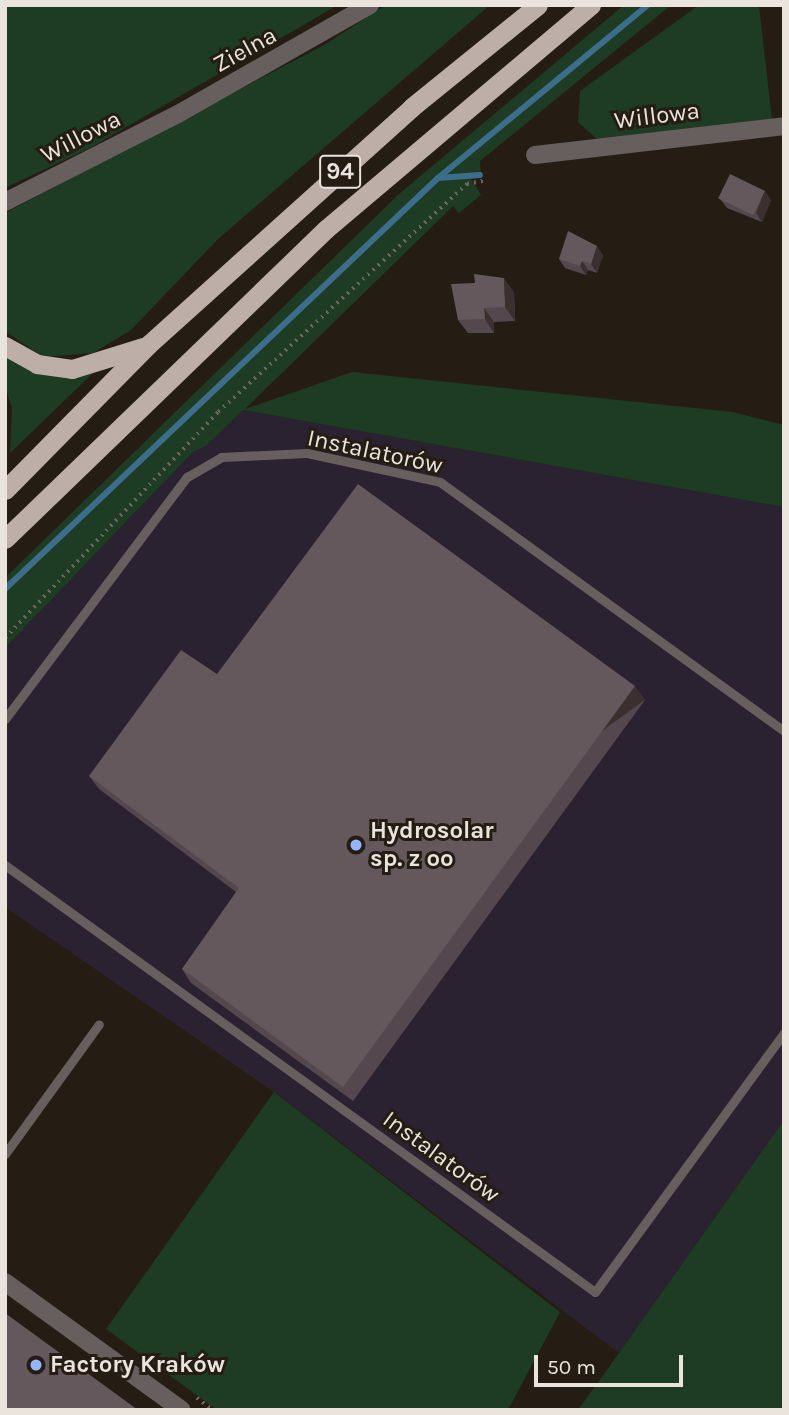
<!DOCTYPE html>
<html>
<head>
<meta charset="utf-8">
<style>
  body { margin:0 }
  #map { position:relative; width:789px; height:1415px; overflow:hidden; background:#251d13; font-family:Karla,sans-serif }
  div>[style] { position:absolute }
  .industrial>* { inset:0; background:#2a2231 }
  .green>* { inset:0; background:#1e3b24 }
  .stream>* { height:6px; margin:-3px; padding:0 3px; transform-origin:3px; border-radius:3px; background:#3c6e8c }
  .path>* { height:3.5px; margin-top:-1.75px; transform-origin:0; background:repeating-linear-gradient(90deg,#6d665d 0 2px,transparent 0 7px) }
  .service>* { height:9px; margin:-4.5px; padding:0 4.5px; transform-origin:4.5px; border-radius:4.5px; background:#665f5d }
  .minor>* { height:18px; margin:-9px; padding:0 9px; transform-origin:9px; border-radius:9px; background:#665f5d }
  .tertiary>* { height:18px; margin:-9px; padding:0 9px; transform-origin:9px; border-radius:9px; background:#665f5d }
  .trunk>* { height:19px; margin:-9.5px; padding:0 9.5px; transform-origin:9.5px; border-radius:9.5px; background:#beaea8 }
  .wall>* { inset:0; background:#54474d }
  .shaded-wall>* { inset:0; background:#3b2f2f; transform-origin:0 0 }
  .building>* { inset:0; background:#64585c; transform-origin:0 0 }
  .dots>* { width:19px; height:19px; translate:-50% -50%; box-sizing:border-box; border:4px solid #251d13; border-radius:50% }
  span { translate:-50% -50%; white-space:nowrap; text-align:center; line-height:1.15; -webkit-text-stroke:6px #251d13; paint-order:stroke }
  .shield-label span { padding:2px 5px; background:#251d13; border:2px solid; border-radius:5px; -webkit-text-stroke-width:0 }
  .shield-label { font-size:23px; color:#eae4dd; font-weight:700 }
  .street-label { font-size:24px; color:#eae4dd }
  .poi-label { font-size:24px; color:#eae4dd; font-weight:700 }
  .left { translate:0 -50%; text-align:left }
  .frame { position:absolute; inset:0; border:7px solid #eae4dd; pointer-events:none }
  .scale { position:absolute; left:534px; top:1355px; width:149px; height:32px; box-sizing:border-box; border:4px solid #eae4dd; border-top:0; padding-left:9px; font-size:21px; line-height:24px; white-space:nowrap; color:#eae4dd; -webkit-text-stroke:5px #251d13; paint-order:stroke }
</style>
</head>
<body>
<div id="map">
  <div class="industrial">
    <i style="clip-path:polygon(243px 410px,784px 507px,784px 1120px,619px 1353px,274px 1092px,5px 907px,5px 648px,193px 452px,206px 446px)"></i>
  </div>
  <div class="green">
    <i style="clip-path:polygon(5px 5px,338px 5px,90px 148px,5px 188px)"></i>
    <i style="clip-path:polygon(386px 5px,490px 5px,218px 239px,131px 330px,93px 353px,43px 357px,5px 331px,5px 213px,324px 45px)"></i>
    <i style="clip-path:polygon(624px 5px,671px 5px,480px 161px,481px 177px,471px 179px,481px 195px,459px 213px,453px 206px,245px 409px,352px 372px,733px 412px,784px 425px,784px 507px,243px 410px,206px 446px,193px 452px,5px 648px,5px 578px,399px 194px)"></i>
    <i style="clip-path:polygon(699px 5px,759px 5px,772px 120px,598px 140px,578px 122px,580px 91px)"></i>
    <i style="clip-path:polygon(5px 355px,57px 375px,93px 373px,10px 453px,12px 408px,5px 386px)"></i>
    <i style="clip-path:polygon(274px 1092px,560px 1312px,508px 1410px,217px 1410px,106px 1329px)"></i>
    <i style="clip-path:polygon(784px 1120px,784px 1410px,578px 1410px,619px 1353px)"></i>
  </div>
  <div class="stream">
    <i style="left:438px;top:178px;width:42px;rotate:-4.1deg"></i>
    <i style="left:5px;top:589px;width:597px;rotate:-43.51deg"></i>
    <i style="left:438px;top:178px;width:272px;rotate:-39.5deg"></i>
  </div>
  <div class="path">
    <i style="left:5px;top:638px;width:311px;rotate:-46.7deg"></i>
    <i style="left:218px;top:412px;width:338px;rotate:-42.5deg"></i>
    <i style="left:467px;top:184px;width:20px;rotate:-11deg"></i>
    <i style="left:197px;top:1398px;width:20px;rotate:37deg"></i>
  </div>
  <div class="service">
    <i style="left:5px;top:719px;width:303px;rotate:-53.1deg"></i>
    <i style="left:187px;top:477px;width:39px;rotate:-30deg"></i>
    <i style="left:221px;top:457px;width:86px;rotate:-2.7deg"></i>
    <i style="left:307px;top:453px;width:136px;rotate:12.3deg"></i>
    <i style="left:440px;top:482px;width:425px;rotate:35.9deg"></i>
    <i style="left:5px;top:865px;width:728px;rotate:35.89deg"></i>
    <i style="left:595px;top:1292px;width:321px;rotate:-53.9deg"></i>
    <i style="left:5px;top:1154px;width:160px;rotate:-54.1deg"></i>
  </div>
  <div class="minor">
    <i style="left:535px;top:155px;width:251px;rotate:-6.6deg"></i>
    <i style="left:5px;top:1282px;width:218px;rotate:35.9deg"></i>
  </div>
  <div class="tertiary">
    <i style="left:5px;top:202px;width:194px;rotate:-27deg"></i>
    <i style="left:178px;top:114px;width:221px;rotate:-29.6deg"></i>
  </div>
  <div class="trunk">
    <i style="left:5px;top:346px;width:37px;rotate:29deg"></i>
    <i style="left:37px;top:364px;width:35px;rotate:8deg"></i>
    <i style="left:72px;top:369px;width:74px;rotate:-17.2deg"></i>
    <i style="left:5px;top:490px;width:204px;rotate:-45.4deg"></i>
    <i style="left:148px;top:345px;width:355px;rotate:-42deg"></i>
    <i style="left:412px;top:107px;width:162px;rotate:-39deg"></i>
    <i style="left:5px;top:539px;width:446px;rotate:-44deg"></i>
    <i style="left:326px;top:229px;width:347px;rotate:-40.2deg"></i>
  </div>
  <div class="wall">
    <i style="clip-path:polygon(720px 199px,771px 200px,762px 222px,727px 208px)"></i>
    <i style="clip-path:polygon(603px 255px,597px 273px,588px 270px,586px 275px,565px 268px,559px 259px)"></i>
    <i style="clip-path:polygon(514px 292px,515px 321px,494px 322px,494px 333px,468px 333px,458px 320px)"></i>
    <i style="clip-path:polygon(217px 674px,645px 700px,353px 1101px,191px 983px,182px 969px,236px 892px,99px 789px,89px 776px)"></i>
  </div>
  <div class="shaded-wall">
    <i style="clip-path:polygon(765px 191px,771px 200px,762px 222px,756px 213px)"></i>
    <i style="clip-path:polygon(597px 246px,603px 255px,597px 273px,591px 264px)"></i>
    <i style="clip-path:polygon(582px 261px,588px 270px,586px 275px,580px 266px)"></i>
    <i style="clip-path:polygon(504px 278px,514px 292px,515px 321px,505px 307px)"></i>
    <i style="clip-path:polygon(484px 308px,494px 322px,494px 333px,485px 319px)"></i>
    <i style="left:635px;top:686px;width:17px;height:496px;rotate:54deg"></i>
  </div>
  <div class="building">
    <i style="left:730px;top:174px;width:39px;height:27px;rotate:26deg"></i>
    <i style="clip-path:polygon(568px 231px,597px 246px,591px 264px,582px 261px,580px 266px,559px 259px)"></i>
    <i style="clip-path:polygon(474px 274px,504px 278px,505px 307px,484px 308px,485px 319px,458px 320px,451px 284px,475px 283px)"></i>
    <i style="clip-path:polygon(358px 484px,635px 686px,343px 1087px,182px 969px,239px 888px,89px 776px,181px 650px,217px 674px)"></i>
    <i style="clip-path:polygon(5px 1313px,138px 1410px,5px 1410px)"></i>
  </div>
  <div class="dots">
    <i style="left:356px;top:845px;background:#96b6fd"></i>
    <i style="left:36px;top:1365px;background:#96b6fd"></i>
  </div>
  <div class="shield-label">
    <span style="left:340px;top:172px">94</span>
  </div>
  <div class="street-label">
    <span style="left:245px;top:50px;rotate:-29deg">Zielna</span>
    <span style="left:657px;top:116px;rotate:-7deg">Willowa</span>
    <span style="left:81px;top:137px;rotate:-27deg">Willowa</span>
    <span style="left:375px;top:452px;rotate:12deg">Instalatorów</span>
    <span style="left:441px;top:1157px;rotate:36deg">Instalatorów</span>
  </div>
  <div class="poi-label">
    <span class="left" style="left:370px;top:845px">Hydrosolar<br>sp. z oo</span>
    <span class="left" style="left:50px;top:1365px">Factory Kraków</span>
  </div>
  <div class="frame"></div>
  <div class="scale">50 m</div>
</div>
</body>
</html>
